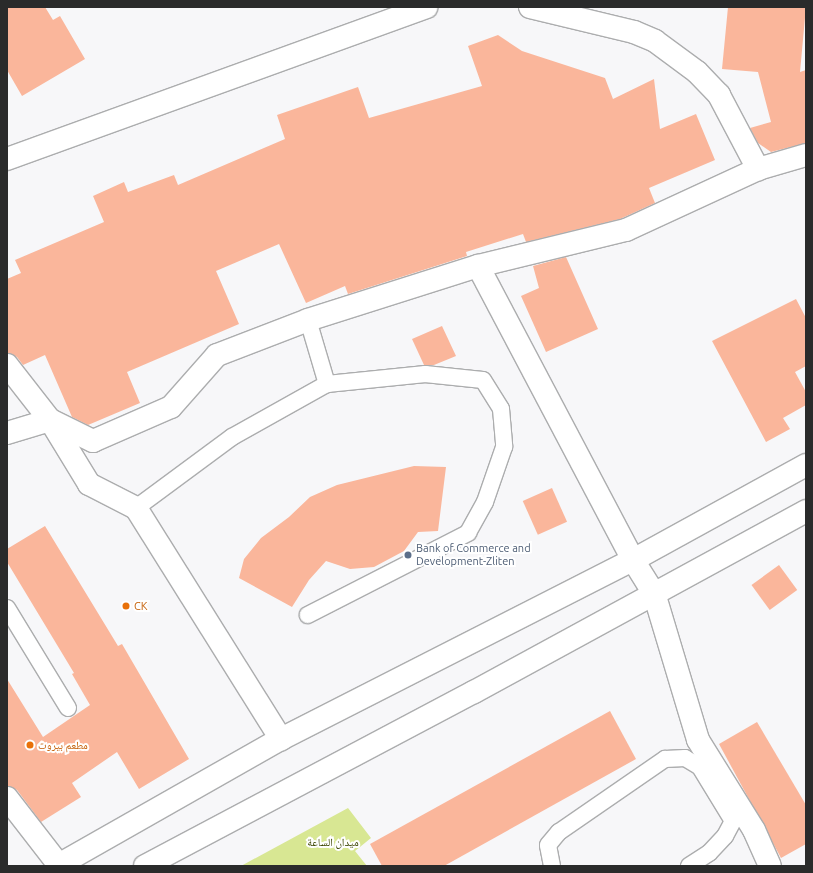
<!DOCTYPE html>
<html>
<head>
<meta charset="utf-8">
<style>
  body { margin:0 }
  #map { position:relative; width:813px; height:873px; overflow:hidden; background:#f7f7f9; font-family:Ubuntu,"Noto Naskh Arabic",sans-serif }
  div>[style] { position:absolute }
  .green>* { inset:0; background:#d8e793 }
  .building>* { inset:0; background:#fab69b; transform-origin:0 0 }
  .roads { filter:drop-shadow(1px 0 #acadae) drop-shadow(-1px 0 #acadae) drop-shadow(0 1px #acadae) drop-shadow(0 -1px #acadae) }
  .service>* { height:16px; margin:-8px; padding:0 8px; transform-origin:8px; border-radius:8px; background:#fff }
  .minor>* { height:22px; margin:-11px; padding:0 11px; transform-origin:11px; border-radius:11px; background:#fff }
  .tertiary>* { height:22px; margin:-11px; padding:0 11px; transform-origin:11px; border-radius:11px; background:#fff }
  .primary>* { height:22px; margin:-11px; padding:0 11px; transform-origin:11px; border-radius:11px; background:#fff }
  .dots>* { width:11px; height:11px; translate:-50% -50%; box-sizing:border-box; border:2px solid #fff; border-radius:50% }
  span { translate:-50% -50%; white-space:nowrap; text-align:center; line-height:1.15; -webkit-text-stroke:4px #fff; paint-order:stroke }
  .service-label { font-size:11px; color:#4e5e75 }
  .left { translate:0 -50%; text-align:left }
  .food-label { font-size:11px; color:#c56008 }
  .park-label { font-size:11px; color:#3e4704 }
  .frame { position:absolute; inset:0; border:8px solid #2a2b2b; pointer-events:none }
</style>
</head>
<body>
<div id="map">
  <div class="green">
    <i style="clip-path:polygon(348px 808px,371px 838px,355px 851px,367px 866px,241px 866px)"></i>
  </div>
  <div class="building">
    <i style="clip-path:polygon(7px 7px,45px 7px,53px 20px,60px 16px,85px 59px,22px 96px,7px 70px)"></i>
    <i style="clip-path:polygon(728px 7px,806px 7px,800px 72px,806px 70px,806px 143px,771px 152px,758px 143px,750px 128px,771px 122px,758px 72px,722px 69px)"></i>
    <i style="clip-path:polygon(498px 35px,522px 51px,605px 78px,613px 99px,654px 79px,660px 129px,696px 114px,715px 160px,649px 188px,655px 203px,620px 219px,526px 242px,523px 234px,466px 252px,467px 256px,348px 294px,345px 286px,306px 303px,279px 244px,216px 271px,239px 324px,127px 372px,140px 403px,88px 425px,72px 417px,45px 355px,23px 365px,17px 357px,7px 353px,7px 279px,21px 273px,15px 260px,104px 222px,93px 196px,124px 182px,128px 192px,174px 175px,178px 185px,285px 139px,277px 115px,358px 87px,369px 118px,482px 86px,468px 46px)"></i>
    <i style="clip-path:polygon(566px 257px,598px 329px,546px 352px,521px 296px,539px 288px,533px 266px)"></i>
    <i style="clip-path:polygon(796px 299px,806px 318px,806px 366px,795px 372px,806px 392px,806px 405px,783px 418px,790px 429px,766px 442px,712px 341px)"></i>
    <i style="clip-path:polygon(442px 326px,456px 356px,434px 365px,424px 365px,412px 339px)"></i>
    <i style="clip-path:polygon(414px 466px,446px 467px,438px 531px,418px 532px,404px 551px,374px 567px,350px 569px,326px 561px,309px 580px,292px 607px,239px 578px,244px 559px,261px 538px,289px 517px,310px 497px,337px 485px)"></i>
    <i style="left:552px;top:488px;width:37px;height:32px;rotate:66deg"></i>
    <i style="clip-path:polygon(45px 526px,118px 646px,122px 644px,189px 759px,139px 789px,117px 752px,72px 783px,81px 797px,41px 822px,17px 790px,7px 786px,7px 679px,43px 737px,90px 705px,72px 674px,74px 673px,7px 562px,7px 549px)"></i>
    <i style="left:779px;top:565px;width:31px;height:34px;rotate:54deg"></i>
    <i style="clip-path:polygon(610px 711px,636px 759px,444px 866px,382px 866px,370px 844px)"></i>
    <i style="clip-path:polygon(757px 722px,806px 805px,806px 844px,781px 858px,719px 744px)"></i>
  </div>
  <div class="roads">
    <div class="service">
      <i style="left:308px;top:320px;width:67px;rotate:73.5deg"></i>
      <i style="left:136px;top:508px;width:119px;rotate:-36.5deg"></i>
      <i style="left:232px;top:437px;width:109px;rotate:-29.2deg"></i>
      <i style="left:327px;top:384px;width:99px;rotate:-5.8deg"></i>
      <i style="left:425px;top:374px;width:58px;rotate:5.9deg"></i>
      <i style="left:483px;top:380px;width:34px;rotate:58deg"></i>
      <i style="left:501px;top:409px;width:38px;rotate:85deg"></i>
      <i style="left:504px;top:447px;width:58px;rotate:109.1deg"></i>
      <i style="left:485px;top:502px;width:35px;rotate:119deg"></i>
      <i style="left:468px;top:533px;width:180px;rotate:152.9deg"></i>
      <i style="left:7px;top:608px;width:117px;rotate:58.6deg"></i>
      <i style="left:552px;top:866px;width:21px;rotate:-101deg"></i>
      <i style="left:548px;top:845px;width:17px;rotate:-50deg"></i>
      <i style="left:559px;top:832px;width:129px;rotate:-34.6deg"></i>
      <i style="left:665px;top:759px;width:20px;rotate:-3deg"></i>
      <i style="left:685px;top:758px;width:17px;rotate:31deg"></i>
      <i style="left:700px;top:767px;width:63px;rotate:58.6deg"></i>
      <i style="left:733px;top:821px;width:17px;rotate:118deg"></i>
      <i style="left:725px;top:836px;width:23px;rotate:133deg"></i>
      <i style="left:709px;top:853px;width:24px;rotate:147deg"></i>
    </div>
    <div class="minor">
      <i style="left:530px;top:7px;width:107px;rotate:13.5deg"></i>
      <i style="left:634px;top:32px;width:23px;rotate:23deg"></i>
      <i style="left:655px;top:41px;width:52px;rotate:36.4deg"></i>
      <i style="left:697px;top:72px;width:32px;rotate:46deg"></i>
      <i style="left:719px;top:95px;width:84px;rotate:62.2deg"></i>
      <i style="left:7px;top:159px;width:446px;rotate:-19.9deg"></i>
      <i style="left:478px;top:266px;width:332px;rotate:62.2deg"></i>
      <i style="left:633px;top:560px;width:39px;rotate:58deg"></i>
      <i style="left:654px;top:593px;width:153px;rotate:73.3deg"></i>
      <i style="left:698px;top:740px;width:106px;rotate:58.1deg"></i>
      <i style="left:754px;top:830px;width:39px;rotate:66deg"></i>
      <i style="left:7px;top:365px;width:70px;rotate:52deg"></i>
      <i style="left:50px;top:420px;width:75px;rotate:58.6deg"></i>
      <i style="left:89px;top:484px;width:53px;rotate:27.1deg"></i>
      <i style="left:136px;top:508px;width:273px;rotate:57.9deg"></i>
      <i style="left:7px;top:433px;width:45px;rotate:-16.8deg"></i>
      <i style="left:50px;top:420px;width:48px;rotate:26deg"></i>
      <i style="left:93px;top:441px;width:85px;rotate:-23.6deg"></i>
      <i style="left:171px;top:407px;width:69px;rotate:-48.5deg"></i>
      <i style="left:217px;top:355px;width:97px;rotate:-21deg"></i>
      <i style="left:308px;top:320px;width:178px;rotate:-17.6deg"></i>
      <i style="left:478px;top:266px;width:152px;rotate:-13.7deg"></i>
      <i style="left:626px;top:230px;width:145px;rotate:-24.8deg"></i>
      <i style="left:758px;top:169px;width:50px;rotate:-16.3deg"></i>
    </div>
    <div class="tertiary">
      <i style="left:7px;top:798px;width:85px;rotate:52.2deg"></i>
    </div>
    <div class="primary">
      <i style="left:57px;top:866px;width:257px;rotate:-29.6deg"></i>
      <i style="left:281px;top:739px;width:395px;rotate:-27deg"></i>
      <i style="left:633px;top:560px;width:197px;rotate:-28.8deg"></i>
      <i style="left:145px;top:866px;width:372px;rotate:-27.9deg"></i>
      <i style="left:474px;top:692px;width:378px;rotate:-28.6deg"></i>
    </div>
  </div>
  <div class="dots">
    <i style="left:408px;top:555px;background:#5c6f8a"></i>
    <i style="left:126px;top:606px;background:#e8710a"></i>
    <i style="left:30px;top:745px;background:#e8710a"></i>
  </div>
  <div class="service-label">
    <span class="left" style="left:416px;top:555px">Bank of Commerce and<br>Development-Zliten</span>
  </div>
  <div class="food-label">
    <span class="left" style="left:134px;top:606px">CK</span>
    <span class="left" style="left:38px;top:745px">مطعم بيروت</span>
  </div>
  <div class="park-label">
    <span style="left:333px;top:842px">ميدان الساعة</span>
  </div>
  <div class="frame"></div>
</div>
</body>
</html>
